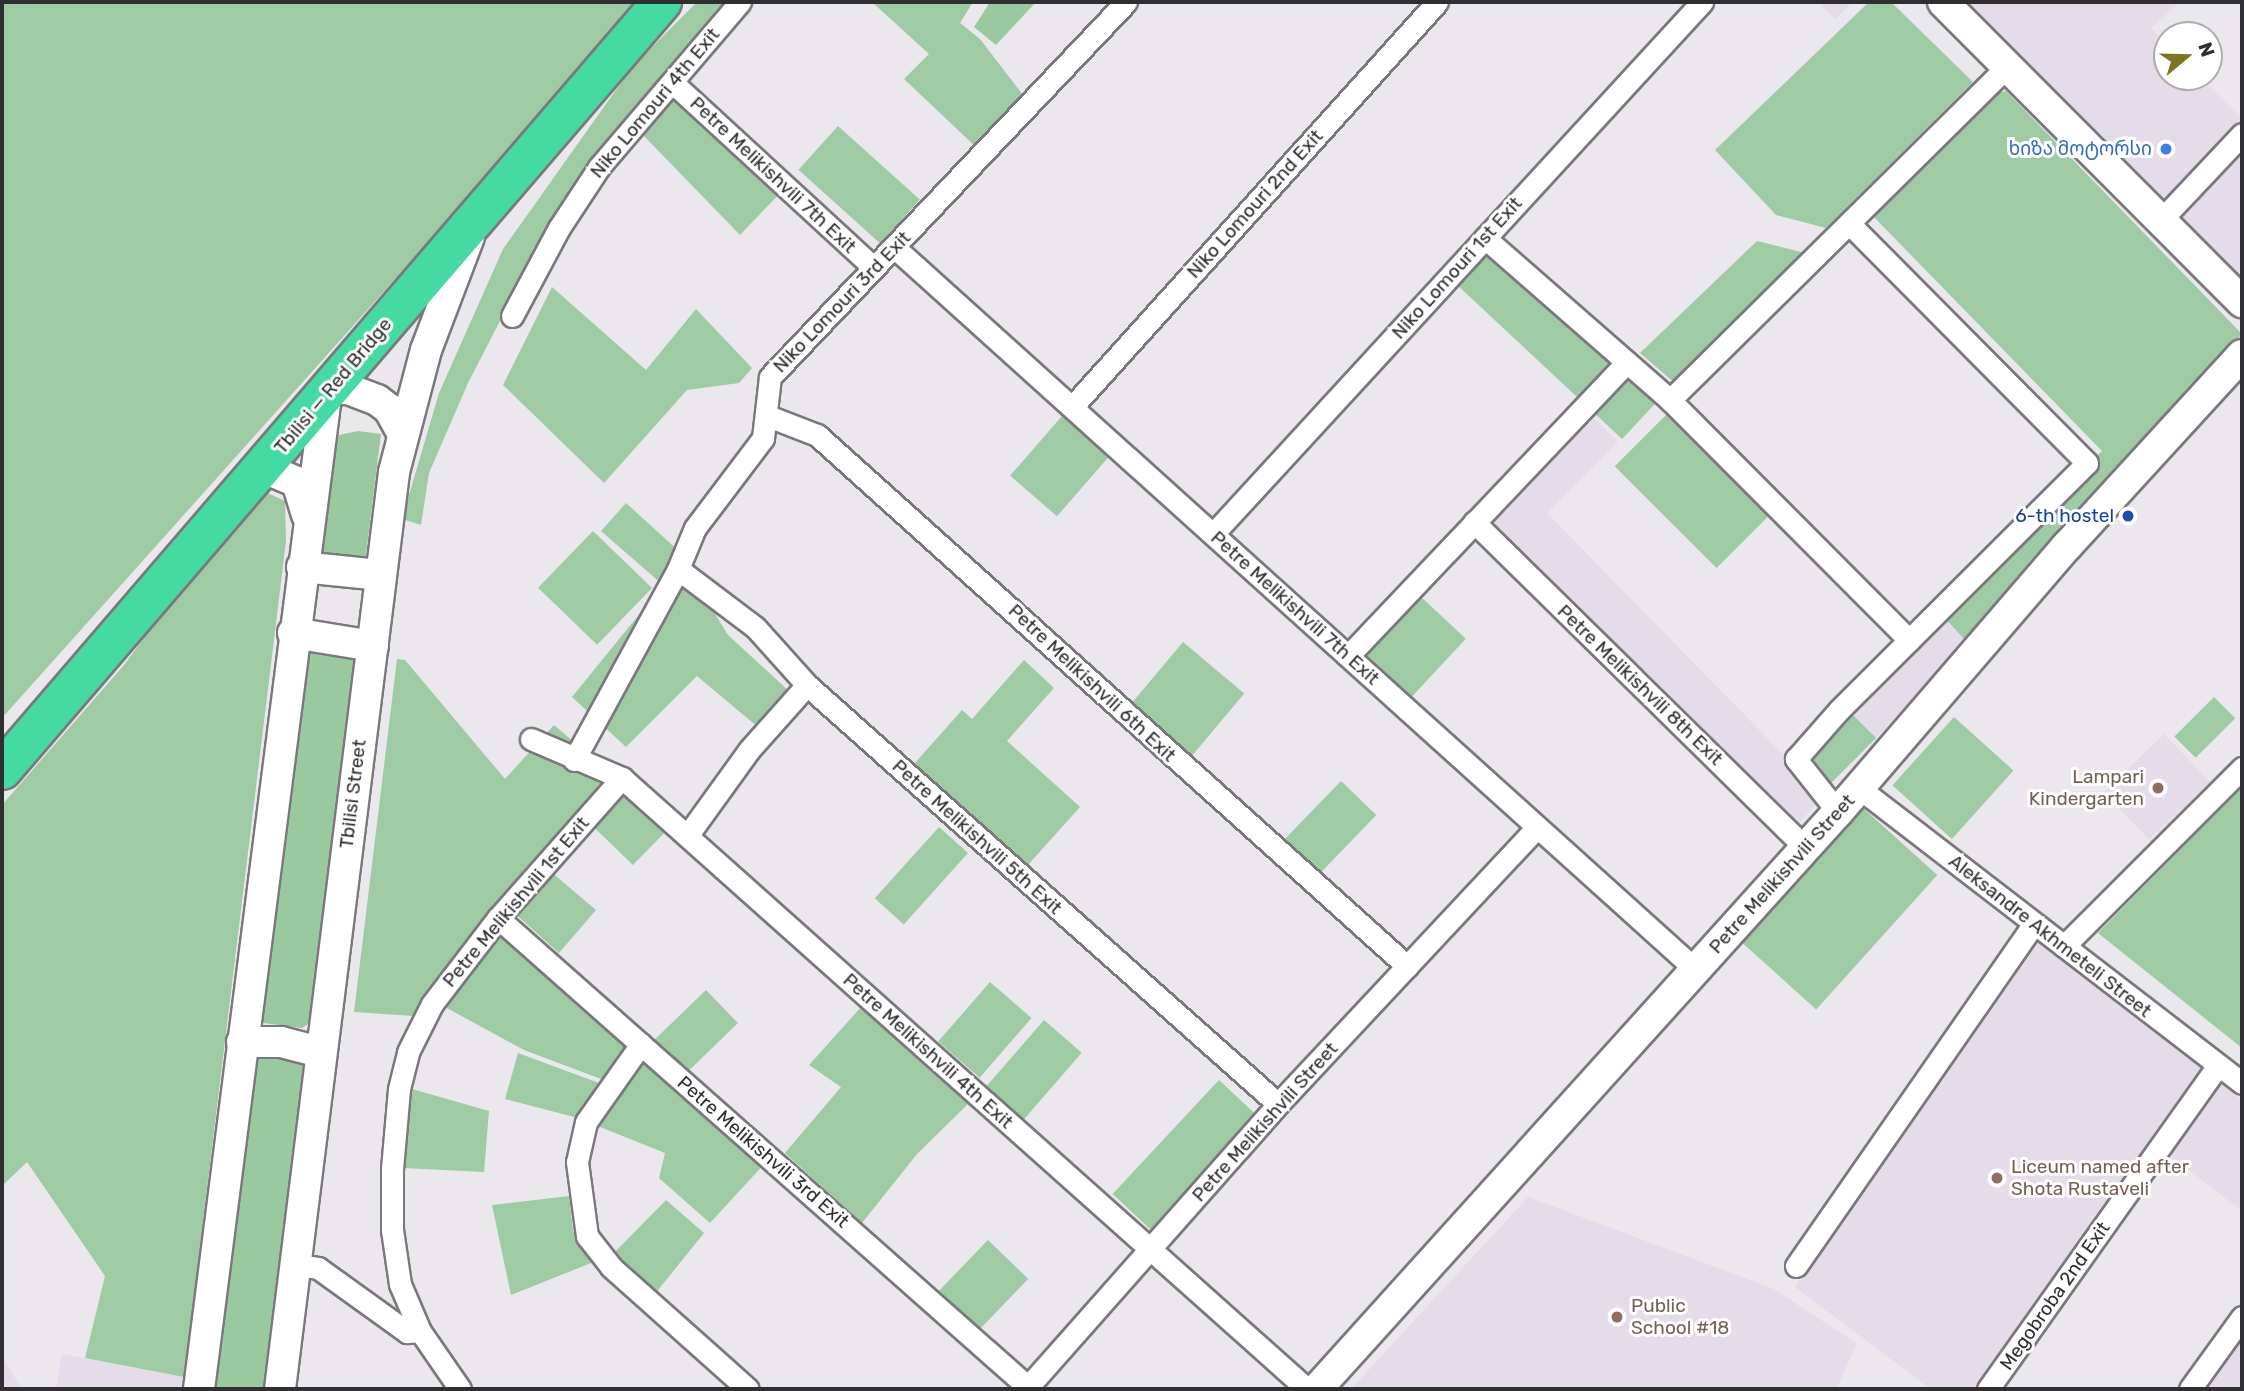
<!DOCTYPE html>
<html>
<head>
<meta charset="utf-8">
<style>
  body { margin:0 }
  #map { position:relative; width:2244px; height:1391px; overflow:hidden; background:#eae7ed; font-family:Rubik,"Noto Sans Georgian",sans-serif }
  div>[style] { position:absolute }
  .built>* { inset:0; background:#e4dce9; transform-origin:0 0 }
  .green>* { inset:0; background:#9ecba3; transform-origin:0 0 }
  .forest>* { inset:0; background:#9ac89f }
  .roads { filter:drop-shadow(2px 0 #7b787d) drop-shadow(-2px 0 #7b787d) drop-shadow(0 2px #7b787d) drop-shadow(0 -2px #7b787d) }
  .street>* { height:21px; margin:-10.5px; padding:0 10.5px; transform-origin:10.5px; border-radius:10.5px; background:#fff }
  .secondary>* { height:30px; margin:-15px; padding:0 15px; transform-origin:15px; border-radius:15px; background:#fff }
  .highway>* { height:38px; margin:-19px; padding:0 19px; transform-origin:19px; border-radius:19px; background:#45daa2 }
  .dots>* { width:19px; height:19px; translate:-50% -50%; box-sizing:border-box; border:4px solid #fff; border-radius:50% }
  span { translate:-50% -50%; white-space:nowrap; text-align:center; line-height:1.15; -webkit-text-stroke:6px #fff; paint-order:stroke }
  .street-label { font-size:19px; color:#2f2e30 }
  .shop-label { font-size:19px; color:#366cbe }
  .right { translate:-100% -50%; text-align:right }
  .transit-label { font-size:19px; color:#164399 }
  .education-label { font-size:19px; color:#785e54 }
  .left { translate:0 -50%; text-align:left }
  .frame { position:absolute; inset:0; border:4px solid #2f2e30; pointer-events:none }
  .north { position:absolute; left:2153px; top:21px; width:70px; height:70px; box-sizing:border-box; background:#fff; border:2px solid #acabac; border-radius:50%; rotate:71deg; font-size:19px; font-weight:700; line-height:28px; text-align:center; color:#2f2e30 }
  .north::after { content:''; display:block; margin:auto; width:24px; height:32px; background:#7a781e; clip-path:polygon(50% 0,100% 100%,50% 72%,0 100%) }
</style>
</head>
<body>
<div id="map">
  <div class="built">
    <i style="clip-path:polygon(1818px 2px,1853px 2px,1835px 19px)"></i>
    <i style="clip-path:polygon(1960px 2px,2180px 2px,2151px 28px,2167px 45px,2167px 77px,2200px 77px,2242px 119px,2242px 125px,2168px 207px)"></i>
    <i style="clip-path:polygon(2242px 148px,2242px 282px,2176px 217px)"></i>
    <i style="clip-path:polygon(1591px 415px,1618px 442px,1547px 513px,1808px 780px,1820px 800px,1798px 824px,1782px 819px,1485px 520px)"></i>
    <i style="clip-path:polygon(1941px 614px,1966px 641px,1876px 738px,1845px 707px)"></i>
    <i style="left:2164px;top:734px;width:66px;height:84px;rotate:46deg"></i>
    <i style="clip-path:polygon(2034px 937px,2204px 1069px,1973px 1389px,1931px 1389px,1795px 1287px)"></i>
    <i style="clip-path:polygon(2215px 1079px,2242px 1100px,2242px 1211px,2164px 1151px)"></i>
    <i style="clip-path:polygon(1528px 1197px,1774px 1289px,1857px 1344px,1836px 1389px,1351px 1389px)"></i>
    <i style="clip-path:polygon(2242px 1327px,2242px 1389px,2198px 1389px)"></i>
    <i style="clip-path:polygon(62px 1354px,184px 1377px,182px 1389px,56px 1389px)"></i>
    <i style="clip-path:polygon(2px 1357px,22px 1389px,2px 1389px)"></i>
  </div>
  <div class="green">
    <i style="clip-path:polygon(2px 2px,643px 2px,2px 718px)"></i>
    <i style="clip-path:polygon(697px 2px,726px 2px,590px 161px,552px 220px,468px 383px,429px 473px,421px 525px,402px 519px,439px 393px,503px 249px,633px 66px)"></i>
    <i style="clip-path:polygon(872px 2px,973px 2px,960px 23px,980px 39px,1030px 104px,978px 149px,904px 79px,929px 54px)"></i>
    <i style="clip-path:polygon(1869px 2px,1891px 2px,1973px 82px,1826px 228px,1776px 215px,1715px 150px)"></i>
    <i style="clip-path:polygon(2006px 91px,2242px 334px,1966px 641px,1941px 614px,2102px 451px,1871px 214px,1986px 95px)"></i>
    <i style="clip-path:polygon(677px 95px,782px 191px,740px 235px,643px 135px)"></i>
    <i style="left:838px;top:126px;width:110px;height:59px;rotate:42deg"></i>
    <i style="clip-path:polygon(1757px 241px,1809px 254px,1677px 385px,1640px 353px)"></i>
    <i style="left:1493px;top:246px;width:226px;height:53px;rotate:43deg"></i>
    <i style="clip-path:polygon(552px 287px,646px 370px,696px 309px,752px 368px,739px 383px,687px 390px,604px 483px,503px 385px)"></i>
    <i style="left:1672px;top:409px;width:144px;height:81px;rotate:45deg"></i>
    <i style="left:1062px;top:416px;width:62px;height:79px;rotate:41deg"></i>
    <i style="clip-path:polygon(263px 491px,285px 501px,286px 541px,184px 1377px,85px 1358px,105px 1276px,27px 1162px,2px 1186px,2px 805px,124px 665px,242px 505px)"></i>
    <i style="clip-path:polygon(626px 503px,703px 573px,709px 604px,728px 635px,790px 692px,759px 728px,697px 676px,626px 747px,572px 697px,663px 585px,601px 531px)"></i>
    <i style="left:593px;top:531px;width:82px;height:79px;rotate:44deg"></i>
    <i style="left:1419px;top:595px;width:64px;height:81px;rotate:43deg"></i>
    <i style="left:1183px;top:642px;width:80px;height:83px;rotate:40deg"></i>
    <i style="clip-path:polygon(397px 659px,405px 660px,505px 779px,554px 725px,672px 825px,633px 865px,579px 813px,537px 860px,596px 910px,559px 953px,501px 901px,413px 1016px,354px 1012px)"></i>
    <i style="clip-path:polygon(1024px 660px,1054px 688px,1007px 741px,1080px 807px,1027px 866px,914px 764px,962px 710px,972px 719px)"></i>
    <i style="left:2214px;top:697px;width:30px;height:56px;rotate:45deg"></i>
    <i style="left:1845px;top:707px;width:44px;height:64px;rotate:45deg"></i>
    <i style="left:1954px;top:717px;width:80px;height:92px;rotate:42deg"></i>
    <i style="left:1341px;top:781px;width:49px;height:86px;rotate:44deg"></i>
    <i style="clip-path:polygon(2242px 787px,2242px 1048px,2098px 933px)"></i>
    <i style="left:1863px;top:808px;width:100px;height:181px;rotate:42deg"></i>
    <i style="left:939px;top:827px;width:39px;height:96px;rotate:42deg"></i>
    <i style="clip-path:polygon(503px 931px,627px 1045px,601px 1079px,524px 1050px,445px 1007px)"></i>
    <i style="left:990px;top:982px;width:55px;height:79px;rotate:41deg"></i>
    <i style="left:706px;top:990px;width:46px;height:74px;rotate:46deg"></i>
    <i style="clip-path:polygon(862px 1006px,970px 1102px,917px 1154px,862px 1223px,785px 1153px,841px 1087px,809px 1065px)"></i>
    <i style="left:1044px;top:1020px;width:50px;height:88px;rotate:41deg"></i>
    <i style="clip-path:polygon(518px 1053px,599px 1083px,578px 1118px,505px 1099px)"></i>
    <i style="clip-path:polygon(642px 1059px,767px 1161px,710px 1223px,659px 1178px,665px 1153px,595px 1125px)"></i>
    <i style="left:1219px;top:1080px;width:53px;height:156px;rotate:43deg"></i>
    <i style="clip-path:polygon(412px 1089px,489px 1111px,484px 1172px,404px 1168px)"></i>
    <i style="clip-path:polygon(569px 1196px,573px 1230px,591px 1263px,511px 1295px,492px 1205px)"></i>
    <i style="clip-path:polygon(666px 1200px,704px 1233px,650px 1300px,606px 1261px)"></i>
    <i style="left:988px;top:1240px;width:56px;height:74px;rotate:44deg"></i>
  </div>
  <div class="forest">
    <i style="clip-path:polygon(990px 2px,1036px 2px,996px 45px,974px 27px)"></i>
    <i style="clip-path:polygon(358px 431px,381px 434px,364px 570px,314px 569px,330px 446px,339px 435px)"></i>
    <i style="clip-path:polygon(311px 650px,354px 656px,358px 666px,310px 1023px,302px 1028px,256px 1022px,301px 654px)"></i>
    <i style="clip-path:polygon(261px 1057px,297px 1058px,308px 1071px,265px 1389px,208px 1389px,250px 1066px)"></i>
  </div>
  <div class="roads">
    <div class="street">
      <i style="left:673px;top:83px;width:273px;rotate:42.6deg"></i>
      <i style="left:2161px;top:220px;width:118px;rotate:-46.7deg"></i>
      <i style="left:1485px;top:238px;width:246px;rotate:41.2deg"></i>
      <i style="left:1670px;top:400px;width:339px;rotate:45.1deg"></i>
      <i style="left:894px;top:247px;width:1080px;rotate:42.03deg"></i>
      <i style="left:512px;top:316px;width:100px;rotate:-61.9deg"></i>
      <i style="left:559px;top:228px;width:73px;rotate:-56.7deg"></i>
      <i style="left:599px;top:167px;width:217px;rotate:-49.5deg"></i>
      <i style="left:1670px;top:400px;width:474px;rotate:-44.7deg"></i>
      <i style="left:1072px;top:407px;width:545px;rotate:-47.97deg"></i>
      <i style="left:768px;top:416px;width:53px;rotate:21.2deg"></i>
      <i style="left:817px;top:435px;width:794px;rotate:41.99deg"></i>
      <i style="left:1474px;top:522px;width:465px;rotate:44.5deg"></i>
      <i style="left:1213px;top:534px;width:723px;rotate:-47.41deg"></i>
      <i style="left:678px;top:569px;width:96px;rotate:37deg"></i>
      <i style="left:755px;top:627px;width:78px;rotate:48.1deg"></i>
      <i style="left:807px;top:685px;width:630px;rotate:41.66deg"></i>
      <i style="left:1348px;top:656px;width:405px;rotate:-46.5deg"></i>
      <i style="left:531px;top:739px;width:99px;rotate:23.2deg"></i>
      <i style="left:622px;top:778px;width:918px;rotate:41.73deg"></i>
      <i style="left:574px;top:760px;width:217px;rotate:-61.4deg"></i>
      <i style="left:678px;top:569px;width:44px;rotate:-67.5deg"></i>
      <i style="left:695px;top:528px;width:113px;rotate:-52.9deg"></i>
      <i style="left:763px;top:438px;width:61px;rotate:-83.5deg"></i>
      <i style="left:770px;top:377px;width:517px;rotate:-46.49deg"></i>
      <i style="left:1859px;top:788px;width:483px;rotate:37.6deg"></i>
      <i style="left:1838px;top:812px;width:68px;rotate:-128.4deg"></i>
      <i style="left:1796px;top:759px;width:65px;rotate:-48.7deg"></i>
      <i style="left:1839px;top:710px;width:350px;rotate:-44.9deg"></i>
      <i style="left:2087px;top:463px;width:338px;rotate:-134.8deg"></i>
      <i style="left:687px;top:836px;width:106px;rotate:-54.2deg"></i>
      <i style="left:749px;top:750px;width:87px;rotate:-48.3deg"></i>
      <i style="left:498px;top:918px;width:708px;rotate:41.51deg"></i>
      <i style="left:2064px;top:946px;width:252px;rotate:-45deg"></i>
      <i style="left:641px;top:1044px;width:95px;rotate:125.2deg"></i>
      <i style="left:586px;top:1122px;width:41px;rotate:102.7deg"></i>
      <i style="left:577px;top:1162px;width:75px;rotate:82.3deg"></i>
      <i style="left:587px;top:1236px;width:39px;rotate:52deg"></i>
      <i style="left:611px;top:1267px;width:183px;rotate:41.7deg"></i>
      <i style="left:297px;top:1265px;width:21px;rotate:8deg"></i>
      <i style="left:318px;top:1268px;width:110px;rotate:35.7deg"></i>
      <i style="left:407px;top:1332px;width:13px;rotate:-4deg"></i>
      <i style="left:1796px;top:1266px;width:417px;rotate:-55.2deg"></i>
      <i style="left:460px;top:1389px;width:70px;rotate:-124.6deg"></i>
      <i style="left:420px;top:1331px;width:51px;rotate:-113.1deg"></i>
      <i style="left:400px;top:1284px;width:55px;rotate:-98.4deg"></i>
      <i style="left:392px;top:1230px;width:61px;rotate:-90deg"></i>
      <i style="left:392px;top:1169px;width:80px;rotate:-85deg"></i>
      <i style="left:399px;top:1089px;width:38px;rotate:-76deg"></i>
      <i style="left:408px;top:1052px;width:54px;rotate:-63.4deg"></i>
      <i style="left:432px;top:1004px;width:108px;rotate:-52.5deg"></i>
      <i style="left:498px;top:918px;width:187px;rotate:-48.5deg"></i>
      <i style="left:1026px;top:1389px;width:380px;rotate:-48.5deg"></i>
      <i style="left:1278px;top:1104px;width:379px;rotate:-46.9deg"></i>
      <i style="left:1988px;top:1389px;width:397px;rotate:-54.6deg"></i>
      <i style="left:2190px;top:1389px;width:89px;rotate:-54.2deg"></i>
    </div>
    <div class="secondary">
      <i style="left:1943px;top:2px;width:424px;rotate:45.1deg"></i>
      <i style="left:333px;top:389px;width:15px"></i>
      <i style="left:348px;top:389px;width:31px;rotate:21deg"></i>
      <i style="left:377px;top:400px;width:15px;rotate:37deg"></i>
      <i style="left:389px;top:409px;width:26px;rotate:61deg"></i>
      <i style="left:257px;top:476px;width:15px;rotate:-20deg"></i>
      <i style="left:271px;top:471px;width:28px;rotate:23deg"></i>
      <i style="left:297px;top:482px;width:34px;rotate:73deg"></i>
      <i style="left:302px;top:567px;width:77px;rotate:5.9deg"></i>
      <i style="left:293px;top:633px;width:81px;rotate:9.2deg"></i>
      <i style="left:242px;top:1042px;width:39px"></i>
      <i style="left:281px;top:1042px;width:40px;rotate:14.4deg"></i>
      <i style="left:199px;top:1389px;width:1001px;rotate:-82.71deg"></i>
      <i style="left:280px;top:1389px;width:924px;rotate:-82.91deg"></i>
      <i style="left:394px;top:472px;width:126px;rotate:-75.3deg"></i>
      <i style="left:426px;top:350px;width:121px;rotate:-69.2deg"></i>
      <i style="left:1317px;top:1389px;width:777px;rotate:-47.92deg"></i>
      <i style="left:1838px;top:812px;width:351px;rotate:-49.3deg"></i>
      <i style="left:2067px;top:546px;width:259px;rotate:-47.5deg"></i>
    </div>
    <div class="highway">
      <i style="left:2px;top:770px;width:1013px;rotate:-49.33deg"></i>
    </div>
  </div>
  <div class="dots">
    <i style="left:2166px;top:149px;background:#3f7fe0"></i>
    <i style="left:2128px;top:516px;background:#1a4fb4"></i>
    <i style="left:2158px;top:788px;background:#8d6e63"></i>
    <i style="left:1997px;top:1178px;background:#8d6e63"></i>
    <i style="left:1617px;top:1317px;background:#8d6e63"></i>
  </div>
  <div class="street-label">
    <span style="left:655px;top:103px;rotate:-50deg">Niko Lomouri 4th Exit</span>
    <span style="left:773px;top:175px;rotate:43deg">Petre Melikishvili 7th Exit</span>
    <span style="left:1255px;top:204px;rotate:-48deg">Niko Lomouri 2nd Exit</span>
    <span style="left:1457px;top:268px;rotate:-48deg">Niko Lomouri 1st Exit</span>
    <span style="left:842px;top:302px;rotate:-46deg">Niko Lomouri 3rd Exit</span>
    <span style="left:333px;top:386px;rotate:-50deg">Tbilisi — Red Bridge</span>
    <span style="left:1295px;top:608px;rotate:42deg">Petre Melikishvili 7th Exit</span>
    <span style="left:1092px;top:683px;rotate:43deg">Petre Melikishvili 6th Exit</span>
    <span style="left:1640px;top:685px;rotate:44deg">Petre Melikishvili 8th Exit</span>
    <span style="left:353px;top:794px;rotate:-83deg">Tbilisi Street</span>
    <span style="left:977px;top:837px;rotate:42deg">Petre Melikishvili 5th Exit</span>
    <span style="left:1782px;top:874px;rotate:-48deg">Petre Melikishvili Street</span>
    <span style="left:516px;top:902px;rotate:-50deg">Petre Melikishvili 1st Exit</span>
    <span style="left:2050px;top:936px;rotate:38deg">Aleksandre Akhmeteli Street</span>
    <span style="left:928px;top:1051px;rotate:42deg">Petre Melikishvili 4th Exit</span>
    <span style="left:1265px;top:1122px;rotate:-48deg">Petre Melikishvili Street</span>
    <span style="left:763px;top:1152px;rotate:41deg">Petre Melikishvili 3rd Exit</span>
    <span style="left:2055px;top:1296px;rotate:-55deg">Megobroba 2nd Exit</span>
  </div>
  <div class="shop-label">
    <span class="right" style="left:2152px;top:149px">ხიზა მოტორსი</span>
  </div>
  <div class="transit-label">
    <span class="right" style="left:2114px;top:516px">6-th hostel</span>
  </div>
  <div class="education-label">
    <span class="right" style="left:2144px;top:788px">Lampari<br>Kindergarten</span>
    <span class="left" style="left:2011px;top:1178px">Liceum named after<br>Shota Rustaveli</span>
    <span class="left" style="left:1631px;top:1317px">Public<br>School #18</span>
  </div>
  <div class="frame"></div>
  <div class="north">N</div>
</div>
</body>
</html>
